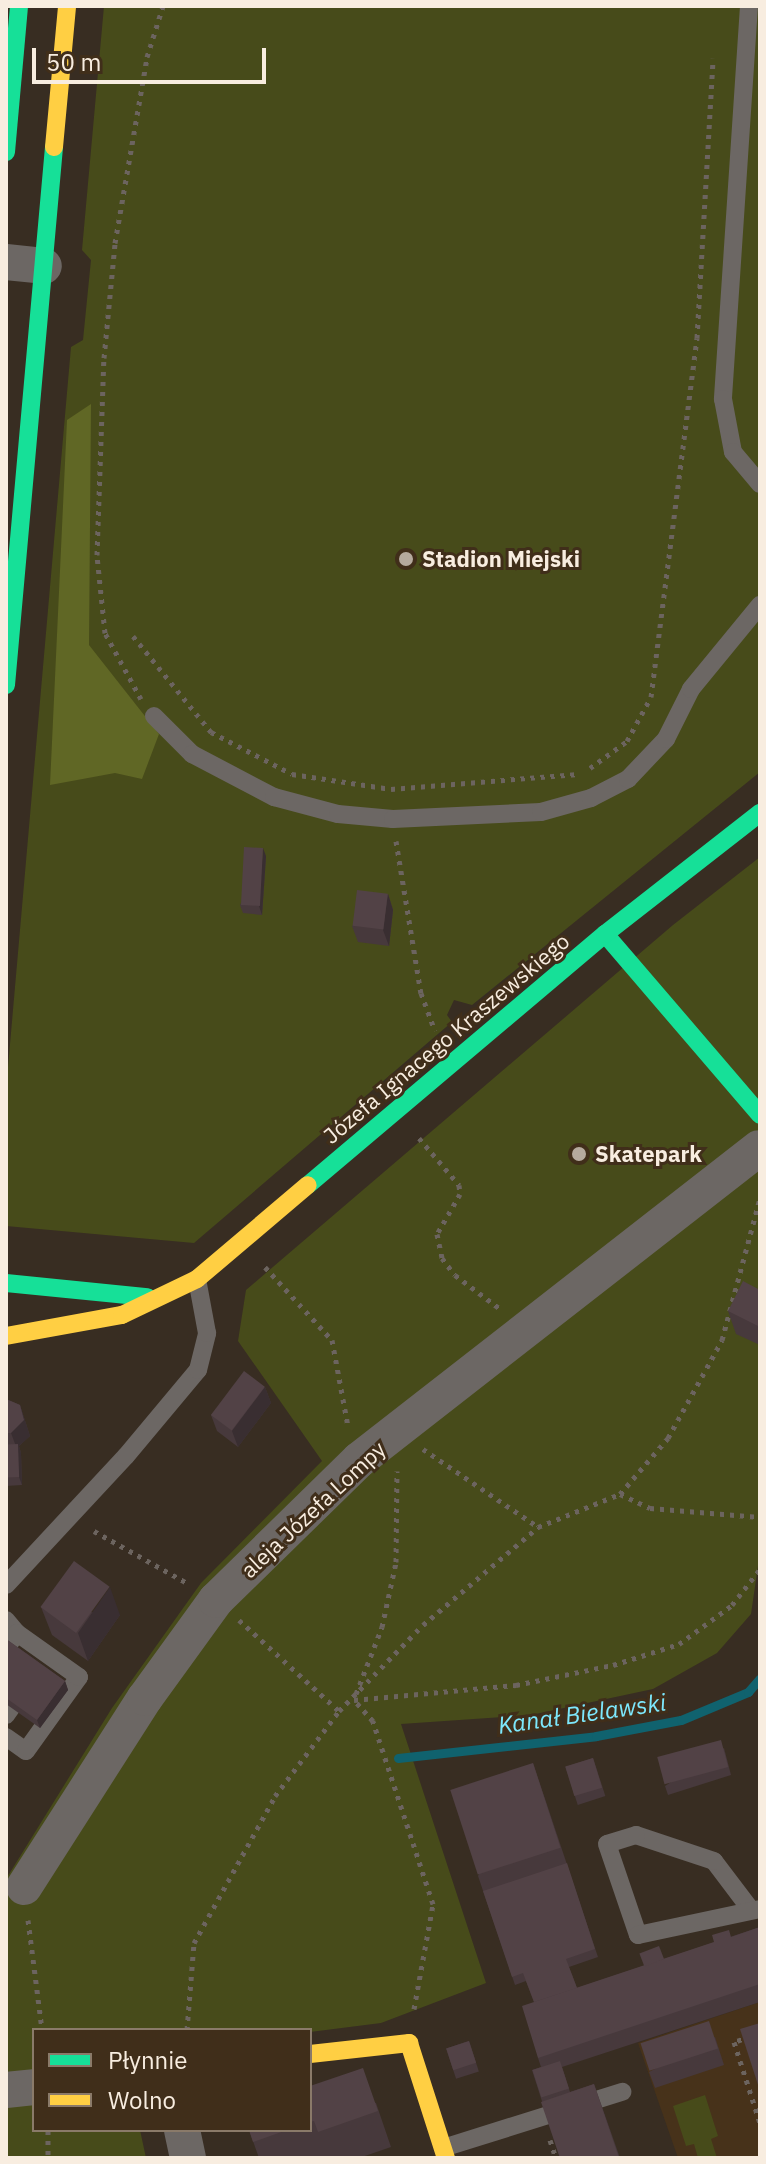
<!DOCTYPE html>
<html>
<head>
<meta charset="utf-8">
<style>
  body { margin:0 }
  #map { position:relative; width:766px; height:2164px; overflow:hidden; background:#382d22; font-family:"IBM Plex Sans",sans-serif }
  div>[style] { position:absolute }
  .built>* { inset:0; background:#47321a }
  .green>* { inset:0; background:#474b1a }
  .forest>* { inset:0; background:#606725 }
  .stream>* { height:9px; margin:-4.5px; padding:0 4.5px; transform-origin:4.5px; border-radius:4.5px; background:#10626e }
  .path>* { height:5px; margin-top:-2.5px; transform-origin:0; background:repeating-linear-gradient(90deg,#6c645f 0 4px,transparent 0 10px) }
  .lane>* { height:18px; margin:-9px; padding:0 9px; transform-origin:9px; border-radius:9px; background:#6c6764 }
  .street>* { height:36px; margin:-18px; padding:0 18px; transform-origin:18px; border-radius:18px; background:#6c6764 }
  .fast>* { height:18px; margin:-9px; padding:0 9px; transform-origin:9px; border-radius:9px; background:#16e098 }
  .slow>* { height:18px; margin:-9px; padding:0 9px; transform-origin:9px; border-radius:9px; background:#ffcf43 }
  .wall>* { inset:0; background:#47393c; transform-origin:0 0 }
  .shaded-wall>* { inset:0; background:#392e31 }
  .building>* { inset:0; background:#524246; transform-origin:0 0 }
  .dots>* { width:22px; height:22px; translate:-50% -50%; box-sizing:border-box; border:4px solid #402e1a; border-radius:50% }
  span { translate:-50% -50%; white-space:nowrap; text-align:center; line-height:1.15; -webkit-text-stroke:6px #402e1a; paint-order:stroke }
  .poi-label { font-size:22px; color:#f8ede0; font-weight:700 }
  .left { translate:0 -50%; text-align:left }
  .street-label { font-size:22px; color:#f8ede0 }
  .water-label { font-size:24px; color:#7de8fd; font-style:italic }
  .frame { position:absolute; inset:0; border:8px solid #f8ede0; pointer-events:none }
  .legend { position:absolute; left:32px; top:2028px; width:280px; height:104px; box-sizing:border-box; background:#402e1a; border:2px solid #8a7a69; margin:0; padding:10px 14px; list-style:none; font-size:24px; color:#f8ede0 }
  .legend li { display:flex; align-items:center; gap:16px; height:40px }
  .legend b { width:40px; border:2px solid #8a7a69 }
  .scale { position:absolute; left:32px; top:48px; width:234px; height:36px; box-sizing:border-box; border:4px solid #f8ede0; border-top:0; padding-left:10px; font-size:24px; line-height:28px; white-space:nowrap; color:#f8ede0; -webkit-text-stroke:6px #402e1a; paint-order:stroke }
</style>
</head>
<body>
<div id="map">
  <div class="built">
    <i style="clip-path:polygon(760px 2002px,760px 2158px,678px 2158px,638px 2043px)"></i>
  </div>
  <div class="green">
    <i style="clip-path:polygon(104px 6px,760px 6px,760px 772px,472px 1005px,454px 1000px,447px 1015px,452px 1022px,194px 1243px,6px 1226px,6px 1090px,71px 347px,83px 340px,91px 260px,82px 250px)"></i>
    <i style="clip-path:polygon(760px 857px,760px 1552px,751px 1614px,717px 1653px,653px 1689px,531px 1715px,401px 1724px,486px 1983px,381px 2023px,310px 2032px,34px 2030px,34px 2130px,140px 2130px,146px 2158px,6px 2158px,6px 1879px,112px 1708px,201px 1583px,322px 1461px,238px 1341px,246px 1290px,673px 925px)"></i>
    <i style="clip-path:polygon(705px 2095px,718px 2136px,711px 2139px,717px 2158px,698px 2158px,694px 2144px,686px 2146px,673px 2106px)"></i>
  </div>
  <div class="forest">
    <i style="clip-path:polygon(91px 404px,89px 645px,159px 734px,142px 779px,115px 773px,50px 785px,67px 420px)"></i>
  </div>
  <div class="stream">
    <i style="left:398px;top:1758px;width:199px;rotate:-6.3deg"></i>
    <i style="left:596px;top:1736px;width:86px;rotate:-10.7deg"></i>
    <i style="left:681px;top:1720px;width:73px;rotate:-22.7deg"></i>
    <i style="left:748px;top:1692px;width:18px;rotate:-49deg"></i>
  </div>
  <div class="path">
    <i style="left:133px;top:636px;width:124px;rotate:50.9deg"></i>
    <i style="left:211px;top:732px;width:91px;rotate:27.4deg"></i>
    <i style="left:292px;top:774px;width:100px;rotate:8.6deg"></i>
    <i style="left:391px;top:789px;width:188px;rotate:-4.6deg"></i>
    <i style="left:141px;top:699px;width:75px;rotate:-118.6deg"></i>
    <i style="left:105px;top:633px;width:78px;rotate:-95.9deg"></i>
    <i style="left:97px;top:555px;width:197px;rotate:-88deg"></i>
    <i style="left:104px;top:358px;width:116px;rotate:-84.5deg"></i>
    <i style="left:115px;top:243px;width:189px;rotate:-80.2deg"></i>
    <i style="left:147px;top:57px;width:53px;rotate:-72.6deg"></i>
    <i style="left:590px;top:768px;width:46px;rotate:-36.1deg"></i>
    <i style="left:627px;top:741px;width:50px;rotate:-61.4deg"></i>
    <i style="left:651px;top:697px;width:362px;rotate:-82.7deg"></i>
    <i style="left:697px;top:338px;width:280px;rotate:-86.7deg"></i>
    <i style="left:396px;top:841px;width:154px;rotate:80.7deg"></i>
    <i style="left:421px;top:993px;width:40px;rotate:69.8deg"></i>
    <i style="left:419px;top:1138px;width:62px;rotate:49.6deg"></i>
    <i style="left:459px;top:1185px;width:9px;rotate:84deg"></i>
    <i style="left:460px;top:1194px;width:46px;rotate:119.9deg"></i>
    <i style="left:437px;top:1234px;width:25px;rotate:78deg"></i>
    <i style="left:442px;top:1258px;width:21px;rotate:53deg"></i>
    <i style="left:455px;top:1275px;width:55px;rotate:36.9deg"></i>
    <i style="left:265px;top:1267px;width:99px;rotate:47.5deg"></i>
    <i style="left:332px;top:1340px;width:87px;rotate:79.5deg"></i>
    <i style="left:423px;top:1449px;width:139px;rotate:34.1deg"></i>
    <i style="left:620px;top:1494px;width:33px;rotate:25deg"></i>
    <i style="left:650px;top:1508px;width:110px;rotate:4.7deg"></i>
    <i style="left:94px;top:1531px;width:109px;rotate:29.2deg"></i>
    <i style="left:239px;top:1620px;width:135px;rotate:42.3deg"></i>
    <i style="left:356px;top:1694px;width:72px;rotate:-68.8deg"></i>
    <i style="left:382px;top:1627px;width:66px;rotate:-77.8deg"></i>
    <i style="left:396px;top:1562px;width:91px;rotate:-89.4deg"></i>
    <i style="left:28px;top:1920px;width:111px;rotate:82.7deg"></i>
    <i style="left:414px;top:2009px;width:107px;rotate:-79.7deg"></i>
    <i style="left:433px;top:1904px;width:193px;rotate:-108.2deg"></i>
    <i style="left:373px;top:1721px;width:28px;rotate:-132deg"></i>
    <i style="left:354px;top:1700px;width:163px;rotate:-5.3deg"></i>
    <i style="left:516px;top:1685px;width:99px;rotate:-11.7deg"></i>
    <i style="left:613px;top:1665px;width:69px;rotate:-17.7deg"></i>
    <i style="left:679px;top:1644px;width:66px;rotate:-36.3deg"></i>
    <i style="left:732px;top:1605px;width:46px;rotate:-52.1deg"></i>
    <i style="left:187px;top:2030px;width:87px;rotate:-85.4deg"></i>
    <i style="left:194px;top:1943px;width:168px;rotate:-61.1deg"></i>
    <i style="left:275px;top:1796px;width:106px;rotate:-53deg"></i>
    <i style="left:339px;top:1711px;width:120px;rotate:-45.7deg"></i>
    <i style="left:423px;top:1625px;width:151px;rotate:-40.4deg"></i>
    <i style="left:538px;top:1527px;width:88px;rotate:-21.9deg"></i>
    <i style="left:620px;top:1494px;width:74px;rotate:-49.4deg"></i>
    <i style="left:668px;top:1438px;width:112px;rotate:-61.1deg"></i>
    <i style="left:722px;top:1340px;width:147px;rotate:-75deg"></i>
    <i style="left:760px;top:2033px;width:28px;rotate:161deg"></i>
    <i style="left:734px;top:2042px;width:85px;rotate:72.2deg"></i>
    <i style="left:48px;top:2130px;width:28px;rotate:90deg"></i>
    <i style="left:550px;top:2140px;width:19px;rotate:72deg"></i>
  </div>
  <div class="lane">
    <i style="left:749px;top:6px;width:394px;rotate:93.8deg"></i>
    <i style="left:723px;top:399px;width:54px;rotate:79.3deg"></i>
    <i style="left:733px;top:452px;width:42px;rotate:49.8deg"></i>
    <i style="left:154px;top:716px;width:54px;rotate:45deg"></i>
    <i style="left:192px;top:754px;width:93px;rotate:27.7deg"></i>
    <i style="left:274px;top:797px;width:66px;rotate:14.9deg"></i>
    <i style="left:338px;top:814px;width:55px;rotate:5.2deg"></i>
    <i style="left:393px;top:819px;width:148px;rotate:-2.7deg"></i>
    <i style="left:541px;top:812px;width:52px;rotate:-15.6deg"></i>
    <i style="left:591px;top:798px;width:42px;rotate:-27.2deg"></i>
    <i style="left:628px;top:779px;width:55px;rotate:-46.5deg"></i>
    <i style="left:666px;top:739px;width:56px;rotate:-63.4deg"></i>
    <i style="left:691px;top:689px;width:109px;rotate:-50.6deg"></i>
    <i style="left:6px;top:1585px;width:176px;rotate:-47.1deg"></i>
    <i style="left:126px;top:1456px;width:112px;rotate:-50.1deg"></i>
    <i style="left:198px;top:1370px;width:38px;rotate:-76deg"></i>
    <i style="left:207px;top:1333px;width:55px;rotate:-100.5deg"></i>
    <i style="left:6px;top:1620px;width:17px;rotate:50deg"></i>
    <i style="left:17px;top:1633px;width:19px;rotate:126deg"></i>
    <i style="left:6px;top:1715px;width:33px;rotate:-55deg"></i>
    <i style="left:6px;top:1737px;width:24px;rotate:35deg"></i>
    <i style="left:26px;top:1751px;width:91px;rotate:-54.4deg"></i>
    <i style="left:79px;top:1677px;width:76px;rotate:-144.6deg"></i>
    <i style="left:751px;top:1910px;width:61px;rotate:-127.1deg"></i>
    <i style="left:714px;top:1861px;width:82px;rotate:-161.6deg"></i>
    <i style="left:636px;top:1835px;width:30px;rotate:163deg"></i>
    <i style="left:607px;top:1844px;width:96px;rotate:71.2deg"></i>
    <i style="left:638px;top:1935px;width:125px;rotate:-12deg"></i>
    <i style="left:443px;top:2148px;width:188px;rotate:-17.4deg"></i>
  </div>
  <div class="street">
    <i style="left:6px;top:262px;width:38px;rotate:6deg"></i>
    <i style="left:24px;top:1887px;width:224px;rotate:-57.4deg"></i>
    <i style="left:145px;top:1698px;width:121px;rotate:-54.1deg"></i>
    <i style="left:216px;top:1600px;width:200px;rotate:-44.4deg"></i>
    <i style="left:359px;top:1460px;width:507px;rotate:-37.95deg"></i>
    <i style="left:6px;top:2090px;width:28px;rotate:-6deg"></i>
    <i style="left:182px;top:2130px;width:29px;rotate:78deg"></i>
  </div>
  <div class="fast">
    <i style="left:6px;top:152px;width:147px;rotate:-84.9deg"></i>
    <i style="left:6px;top:685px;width:540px;rotate:-84.9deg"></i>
    <i style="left:605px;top:934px;width:238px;rotate:49.4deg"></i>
    <i style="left:308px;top:1185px;width:389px;rotate:-40.2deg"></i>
    <i style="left:605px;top:934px;width:197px;rotate:-38deg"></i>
    <i style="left:6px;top:1283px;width:142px;rotate:5.7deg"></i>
  </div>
  <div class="slow">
    <i style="left:54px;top:147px;width:142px;rotate:-84.7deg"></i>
    <i style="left:6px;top:1336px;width:118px;rotate:-10.3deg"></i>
    <i style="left:122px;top:1315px;width:83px;rotate:-25.6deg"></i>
    <i style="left:197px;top:1279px;width:145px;rotate:-40.3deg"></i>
    <i style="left:310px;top:2054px;width:100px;rotate:-6.3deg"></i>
    <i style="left:409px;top:2043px;width:121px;rotate:72.2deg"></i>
  </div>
  <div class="wall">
    <i style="clip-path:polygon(266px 856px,262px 915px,243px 913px,240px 905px)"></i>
    <i style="clip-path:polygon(388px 894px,393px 910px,389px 946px,358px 942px,352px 926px)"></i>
    <i style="clip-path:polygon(760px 1290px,760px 1345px,736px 1334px,728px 1311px)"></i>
    <i style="clip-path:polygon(265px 1387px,271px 1403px,238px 1447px,217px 1431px,211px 1415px)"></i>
    <i style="clip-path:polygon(6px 1399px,20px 1405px,30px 1436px,19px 1446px,21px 1453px,22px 1485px,6px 1486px)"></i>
    <i style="clip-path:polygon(41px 1607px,120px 1615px,88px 1661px,52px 1635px)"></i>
    <i style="clip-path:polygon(6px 1639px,65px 1681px,68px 1690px,40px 1728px,6px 1704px)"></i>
    <i style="clip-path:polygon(724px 1748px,731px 1775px,668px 1795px,665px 1786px)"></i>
    <i style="left:593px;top:1758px;width:40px;height:29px;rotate:72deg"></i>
    <i style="clip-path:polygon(533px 1763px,598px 1957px,569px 1967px,577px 1988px,760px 1927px,760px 2002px,562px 2067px,570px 2092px,594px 2084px,620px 2158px,560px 2158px,532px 2070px,541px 2067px,538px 2058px,534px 2002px,526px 1981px,515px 1985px,478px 1876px)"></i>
    <i style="clip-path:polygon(715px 2037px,724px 2065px,655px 2088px,649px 2072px)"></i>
    <i style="left:469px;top:2041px;width:32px;height:24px;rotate:72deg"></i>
    <i style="clip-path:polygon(310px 2086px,376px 2103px,391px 2147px,359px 2158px,327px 2158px,327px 2156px,322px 2158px,259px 2158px,249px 2130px,310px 2130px)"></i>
  </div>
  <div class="shaded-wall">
    <i style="clip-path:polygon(263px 848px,266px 856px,262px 915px,259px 906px)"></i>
    <i style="clip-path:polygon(388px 894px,393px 910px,389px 946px,383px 930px)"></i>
    <i style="clip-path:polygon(265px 1387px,271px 1403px,238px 1447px,232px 1431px)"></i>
    <i style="clip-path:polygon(20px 1405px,30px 1436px,19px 1446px,21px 1453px,22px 1485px,19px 1477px,17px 1449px,11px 1433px)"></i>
    <i style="clip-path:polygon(110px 1587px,120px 1615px,88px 1661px,78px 1633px)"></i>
    <i style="clip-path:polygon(65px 1681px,68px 1690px,40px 1728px,37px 1720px)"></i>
  </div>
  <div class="building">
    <i style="left:244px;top:847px;width:19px;height:58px;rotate:3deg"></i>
    <i style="left:357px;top:890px;width:31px;height:36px;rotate:7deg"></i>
    <i style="clip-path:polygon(743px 1281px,760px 1290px,760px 1327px,728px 1311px)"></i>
    <i style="left:244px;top:1371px;width:26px;height:55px;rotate:37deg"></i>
    <i style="clip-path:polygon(6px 1399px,20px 1405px,24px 1420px,11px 1433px,6px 1433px)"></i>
    <i style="left:18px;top:1444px;width:33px;height:12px;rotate:88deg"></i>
    <i style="left:74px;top:1561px;width:44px;height:57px;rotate:36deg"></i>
    <i style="clip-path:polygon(6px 1639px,65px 1681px,37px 1720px,6px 1698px)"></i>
    <i style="left:721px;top:1740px;width:28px;height:66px;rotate:75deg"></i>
    <i style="left:593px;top:1758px;width:31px;height:29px;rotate:73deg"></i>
    <i style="left:533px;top:1763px;width:89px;height:87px;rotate:72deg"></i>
    <i style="clip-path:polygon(567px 1863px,595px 1949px,566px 1959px,577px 1988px,534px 2002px,523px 1973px,512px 1977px,483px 1891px)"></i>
    <i style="clip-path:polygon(760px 1927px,760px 1984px,538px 2058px,522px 2006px,714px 1942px,712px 1935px,729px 1930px,731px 1937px)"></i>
    <i style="left:659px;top:1946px;width:14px;height:21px;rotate:69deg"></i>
    <i style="left:709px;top:2021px;width:29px;height:72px;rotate:72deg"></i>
    <i style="clip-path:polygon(760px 2023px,760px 2091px,740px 2029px)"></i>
    <i style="left:469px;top:2041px;width:23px;height:24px;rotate:72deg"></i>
    <i style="left:560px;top:2061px;width:29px;height:29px;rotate:72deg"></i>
    <i style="clip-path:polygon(363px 2068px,378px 2111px,318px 2132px,314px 2121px,310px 2122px,310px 2086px)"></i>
    <i style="clip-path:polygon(594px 2084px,619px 2158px,560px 2158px,541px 2102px)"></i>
    <i style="clip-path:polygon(249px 2130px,287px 2130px,253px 2142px)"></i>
  </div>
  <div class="dots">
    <i style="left:406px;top:559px;background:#b5aa9e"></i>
    <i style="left:579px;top:1154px;background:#b5aa9e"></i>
  </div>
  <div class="poi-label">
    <span class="left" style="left:422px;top:559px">Stadion Miejski</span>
    <span class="left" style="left:595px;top:1154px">Skatepark</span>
  </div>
  <div class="street-label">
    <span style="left:446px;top:1038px;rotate:-40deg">Józefa Ignacego Kraszewskiego</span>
    <span style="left:313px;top:1509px;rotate:-43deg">aleja Józefa Lompy</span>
  </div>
  <div class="water-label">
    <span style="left:582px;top:1714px;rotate:-8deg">Kanał Bielawski</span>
  </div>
  <div class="frame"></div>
  <ul class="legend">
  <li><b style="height:10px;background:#16e098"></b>Płynnie</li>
  <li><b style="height:10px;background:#ffcf43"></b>Wolno</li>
  </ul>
  <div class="scale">50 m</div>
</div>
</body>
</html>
